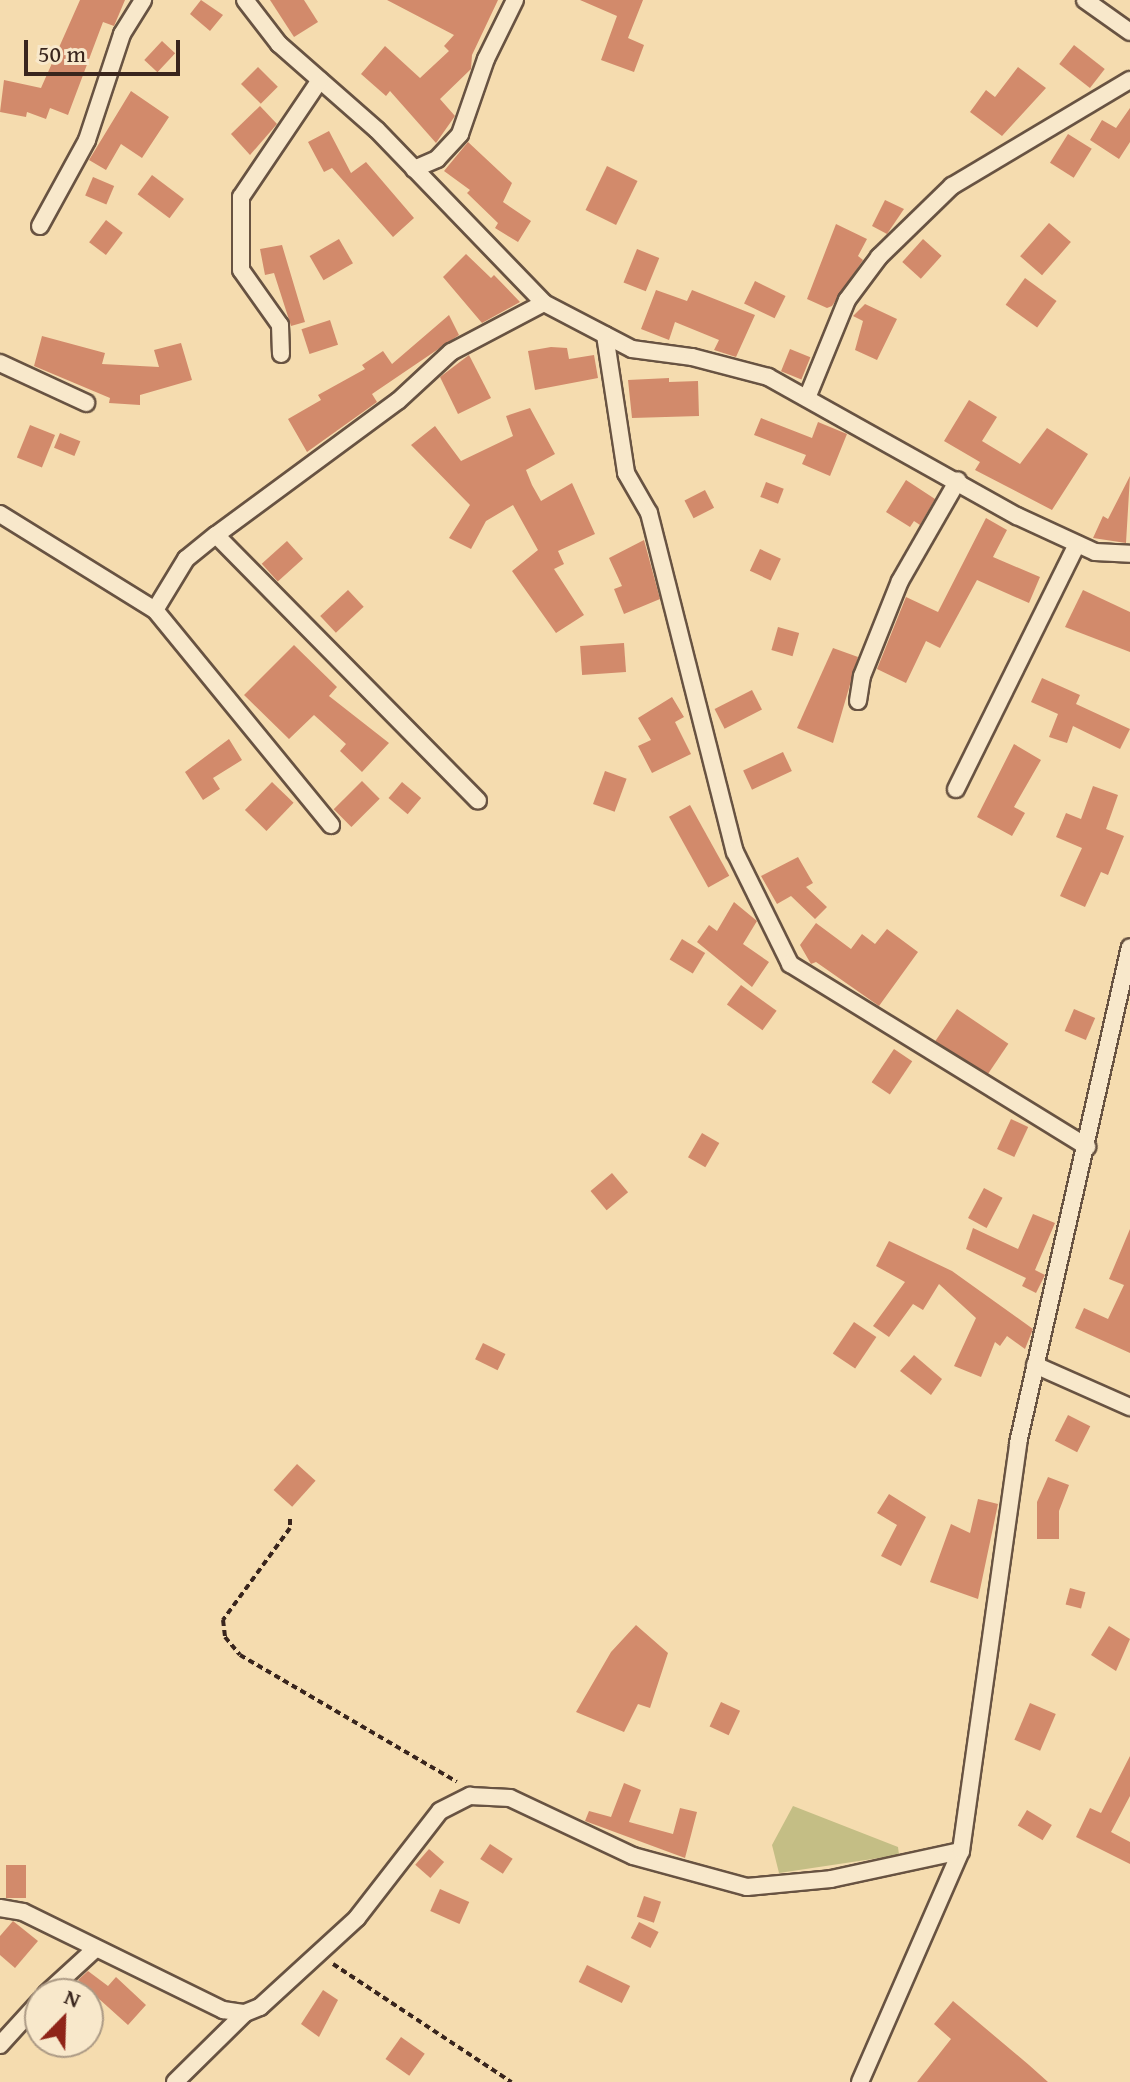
<!DOCTYPE html>
<html>
<head>
<meta charset="utf-8">
<style>
  body { margin:0 }
  #map { position:relative; width:1130px; height:2082px; overflow:hidden; background:#f5dcaf; font-family:"Gentium Book Plus",serif }
  div>[style] { position:absolute }
  .green>* { inset:0; background:#c4be85 }
  .building>* { inset:0; background:#d28a6b; transform-origin:0 0 }
  .path>* { height:4px; margin-top:-2px; transform-origin:0; background:repeating-linear-gradient(90deg,#39251d 0 6px,transparent 0 10px) }
  .roads { filter:drop-shadow(2px 0 #685342) drop-shadow(-2px 0 #685342) drop-shadow(0 2px #685342) drop-shadow(0 -2px #685342) }
  .street>* { height:16px; margin:-8px; padding:0 8px; transform-origin:8px; border-radius:8px; background:#f8e8cb }
  span { translate:-50% -50%; white-space:nowrap; text-align:center; line-height:1.15; -webkit-text-stroke:8px #f8e8cb; paint-order:stroke }
  .north { position:absolute; left:24px; top:1978px; width:80px; height:80px; box-sizing:border-box; background:#f8e8cb; border:2px solid #ac9a85; border-radius:50%; rotate:23deg; font-size:22px; font-weight:700; line-height:32px; text-align:center; color:#39251d }
  .north::after { content:''; display:block; margin:auto; width:28px; height:36px; background:#8f2418; clip-path:polygon(50% 0,100% 100%,50% 72%,0 100%) }
  .scale { position:absolute; left:24px; top:40px; width:156px; height:36px; box-sizing:border-box; border:4px solid #39251d; border-top:0; padding-left:10px; font-size:24px; line-height:28px; white-space:nowrap; color:#39251d; -webkit-text-stroke:6px #f8e8cb; paint-order:stroke }
</style>
</head>
<body>
<div id="map">
  <div class="green">
    <i style="clip-path:polygon(793px 1806px,898px 1847px,899px 1855px,779px 1873px,772px 1845px)"></i>
  </div>
  <div class="building">
    <i style="clip-path:polygon(80px 0,125px 0,114px 26px,103px 22px,68px 115px,50px 108px,46px 119px,27px 112px,26px 117px,0 112px,4px 80px,41px 88px)"></i>
    <i style="clip-path:polygon(201px 0,223px 15px,210px 31px,190px 14px)"></i>
    <i style="clip-path:polygon(270px 0,304px 0,318px 22px,294px 37px)"></i>
    <i style="clip-path:polygon(387px 0,498px 0,472px 55px,471px 69px,440px 99px,455px 116px,436px 143px,390px 91px,386px 96px,361px 74px,385px 46px,420px 78px,449px 51px,444px 46px,454px 35px)"></i>
    <i style="clip-path:polygon(580px 0,643px 0,628px 38px,644px 45px,634px 72px,601px 60px,617px 16px)"></i>
    <i style="left:162px;top:41px;width:18px;height:26px;rotate:43deg"></i>
    <i style="left:1074px;top:45px;width:39px;height:24px;rotate:38deg"></i>
    <i style="left:258px;top:67px;width:28px;height:24px;rotate:45deg"></i>
    <i style="clip-path:polygon(1018px 67px,1046px 88px,1002px 136px,970px 112px,986px 90px,995px 97px)"></i>
    <i style="clip-path:polygon(131px 91px,169px 117px,142px 158px,121px 144px,106px 170px,89px 160px)"></i>
    <i style="clip-path:polygon(260px 106px,277px 124px,250px 155px,231px 134px)"></i>
    <i style="clip-path:polygon(1130px 108px,1130px 142px,1119px 159px,1090px 140px,1102px 120px,1116px 128px)"></i>
    <i style="clip-path:polygon(329px 131px,351px 173px,366px 162px,414px 218px,393px 237px,332px 168px,324px 172px,308px 142px)"></i>
    <i style="left:1068px;top:134px;width:28px;height:34px;rotate:32deg"></i>
    <i style="clip-path:polygon(468px 142px,512px 183px,503px 202px,531px 221px,518px 242px,495px 228px,498px 223px,467px 193px,470px 190px,444px 171px)"></i>
    <i style="left:607px;top:166px;width:34px;height:49px;rotate:26deg"></i>
    <i style="left:152px;top:175px;width:40px;height:24px;rotate:37deg"></i>
    <i style="left:93px;top:177px;width:23px;height:20px;rotate:23deg"></i>
    <i style="clip-path:polygon(885px 200px,904px 209px,887px 234px,872px 226px)"></i>
    <i style="left:106px;top:220px;width:21px;height:28px;rotate:37deg"></i>
    <i style="left:1049px;top:223px;width:29px;height:44px;rotate:41deg"></i>
    <i style="clip-path:polygon(836px 224px,867px 239px,858px 256px,863px 260px,832px 306px,827px 308px,807px 299px)"></i>
    <i style="left:339px;top:239px;width:28px;height:34px;rotate:60deg"></i>
    <i style="left:923px;top:239px;width:25px;height:31px;rotate:42deg"></i>
    <i style="clip-path:polygon(282px 245px,305px 322px,291px 326px,274px 273px,265px 275px,260px 249px)"></i>
    <i style="left:637px;top:249px;width:24px;height:36px;rotate:22deg"></i>
    <i style="clip-path:polygon(466px 254px,491px 278px,494px 275px,520px 302px,482px 323px,443px 277px)"></i>
    <i style="left:1025px;top:278px;width:39px;height:33px;rotate:36deg"></i>
    <i style="left:755px;top:281px;width:34px;height:25px;rotate:26deg"></i>
    <i style="clip-path:polygon(656px 290px,687px 301px,692px 290px,755px 315px,736px 357px,714px 350px,719px 340px,675px 322px,669px 340px,641px 329px)"></i>
    <i style="clip-path:polygon(865px 304px,897px 319px,877px 360px,855px 350px,863px 321px,853px 316px)"></i>
    <i style="clip-path:polygon(449px 315px,459px 335px,372px 394px,377px 402px,307px 452px,288px 419px,321px 400px,318px 395px,365px 369px,362px 365px,383px 351px,392px 364px)"></i>
    <i style="left:330px;top:320px;width:26px;height:30px;rotate:72deg"></i>
    <i style="clip-path:polygon(42px 336px,105px 353px,102px 364px,159px 367px,154px 350px,181px 343px,192px 380px,140px 395px,140px 405px,109px 403px,110px 398px,34px 366px)"></i>
    <i style="clip-path:polygon(551px 347px,567px 348px,569px 359px,594px 355px,598px 378px,535px 390px,528px 351px)"></i>
    <i style="left:790px;top:349px;width:22px;height:24px;rotate:22deg"></i>
    <i style="clip-path:polygon(469px 355px,491px 398px,458px 414px,440px 377px)"></i>
    <i style="clip-path:polygon(669px 378px,669px 382px,698px 381px,699px 416px,632px 418px,628px 380px)"></i>
    <i style="clip-path:polygon(969px 400px,997px 417px,982px 441px,1020px 464px,1047px 428px,1088px 454px,1052px 510px,975px 470px,980px 462px,944px 441px)"></i>
    <i style="clip-path:polygon(530px 408px,555px 454px,526px 470px,532px 485px,541px 501px,572px 483px,595px 534px,558px 551px,564px 564px,554px 569px,584px 615px,556px 633px,512px 571px,538px 550px,513px 505px,486px 521px,471px 549px,449px 538px,470px 505px,411px 445px,435px 426px,461px 461px,513px 436px,506px 416px)"></i>
    <i style="clip-path:polygon(761px 418px,812px 438px,818px 422px,847px 434px,830px 476px,802px 464px,806px 455px,754px 435px)"></i>
    <i style="left:30px;top:425px;width:27px;height:35px;rotate:22deg"></i>
    <i style="left:60px;top:433px;width:22px;height:16px;rotate:22deg"></i>
    <i style="clip-path:polygon(1130px 476px,1126px 543px,1093px 538px,1103px 516px,1108px 519px)"></i>
    <i style="clip-path:polygon(906px 480px,935px 499px,920px 525px,914px 521px,910px 527px,886px 512px)"></i>
    <i style="left:766px;top:482px;width:19px;height:16px;rotate:21deg"></i>
    <i style="left:705px;top:490px;width:20px;height:23px;rotate:63deg"></i>
    <i style="clip-path:polygon(986px 518px,1007px 530px,993px 557px,1040px 577px,1029px 603px,977px 580px,940px 648px,926px 641px,906px 683px,877px 669px,906px 597px,938px 612px)"></i>
    <i style="clip-path:polygon(644px 540px,660px 599px,624px 614px,614px 589px,622px 586px,609px 558px)"></i>
    <i style="left:287px;top:541px;width:24px;height:34px;rotate:48deg"></i>
    <i style="left:760px;top:549px;width:23px;height:24px;rotate:25deg"></i>
    <i style="left:348px;top:590px;width:23px;height:38px;rotate:47deg"></i>
    <i style="clip-path:polygon(1083px 590px,1130px 612px,1130px 652px,1065px 627px)"></i>
    <i style="left:778px;top:627px;width:22px;height:24px;rotate:16deg"></i>
    <i style="left:624px;top:643px;width:29px;height:44px;rotate:86deg"></i>
    <i style="clip-path:polygon(294px 645px,337px 687px,329px 696px,389px 743px,362px 772px,340px 751px,346px 744px,314px 715px,289px 739px,244px 695px)"></i>
    <i style="clip-path:polygon(833px 648px,858px 657px,833px 743px,797px 728px)"></i>
    <i style="clip-path:polygon(1042px 678px,1080px 695px,1076px 704px,1130px 729px,1120px 749px,1073px 726px,1067px 743px,1049px 737px,1058px 714px,1031px 702px)"></i>
    <i style="left:752px;top:690px;width:22px;height:42px;rotate:63deg"></i>
    <i style="clip-path:polygon(672px 697px,684px 717px,675px 722px,691px 754px,652px 773px,638px 746px,651px 740px,638px 718px)"></i>
    <i style="clip-path:polygon(229px 739px,242px 760px,213px 778px,220px 789px,203px 800px,185px 772px)"></i>
    <i style="clip-path:polygon(1014px 744px,1041px 760px,1014px 807px,1025px 813px,1012px 836px,977px 817px)"></i>
    <i style="left:783px;top:752px;width:21px;height:44px;rotate:65deg"></i>
    <i style="left:605px;top:771px;width:23px;height:35px;rotate:20deg"></i>
    <i style="left:362px;top:781px;width:25px;height:40px;rotate:45deg"></i>
    <i style="left:272px;top:782px;width:30px;height:39px;rotate:44deg"></i>
    <i style="left:402px;top:782px;width:25px;height:21px;rotate:40deg"></i>
    <i style="clip-path:polygon(1093px 786px,1118px 795px,1106px 829px,1124px 836px,1108px 875px,1101px 872px,1085px 907px,1060px 896px,1082px 848px,1056px 837px,1066px 813px,1081px 819px)"></i>
    <i style="left:690px;top:805px;width:81px;height:24px;rotate:61deg"></i>
    <i style="clip-path:polygon(798px 857px,813px 883px,806px 887px,827px 907px,815px 919px,791px 896px,777px 904px,761px 876px)"></i>
    <i style="clip-path:polygon(734px 902px,757px 921px,743px 944px,769px 962px,752px 987px,697px 942px,709px 925px,717px 931px)"></i>
    <i style="clip-path:polygon(816px 923px,851px 949px,862px 934px,875px 944px,887px 929px,918px 952px,879px 1006px,816px 962px,811px 964px,800px 945px)"></i>
    <i style="left:682px;top:939px;width:27px;height:24px;rotate:31deg"></i>
    <i style="left:741px;top:985px;width:44px;height:24px;rotate:36deg"></i>
    <i style="left:957px;top:1009px;width:62px;height:39px;rotate:34deg"></i>
    <i style="left:1074px;top:1009px;width:23px;height:24px;rotate:23deg"></i>
    <i style="left:894px;top:1049px;width:22px;height:40px;rotate:34deg"></i>
    <i style="left:1011px;top:1119px;width:19px;height:33px;rotate:25deg"></i>
    <i style="left:702px;top:1133px;width:20px;height:28px;rotate:30deg"></i>
    <i style="left:612px;top:1173px;width:25px;height:28px;rotate:50deg"></i>
    <i style="left:984px;top:1188px;width:21px;height:34px;rotate:28deg"></i>
    <i style="clip-path:polygon(1033px 1214px,1055px 1223px,1035px 1270px,1045px 1275px,1036px 1293px,1022px 1286px,1026px 1278px,966px 1249px,973px 1228px,1018px 1249px)"></i>
    <i style="clip-path:polygon(1130px 1229px,1130px 1353px,1075px 1328px,1084px 1308px,1108px 1319px,1124px 1285px,1109px 1279px)"></i>
    <i style="clip-path:polygon(889px 1241px,952px 1271px,1033px 1329px,1025px 1349px,1007px 1336px,1000px 1346px,995px 1342px,981px 1377px,954px 1366px,976px 1318px,939px 1284px,923px 1310px,913px 1304px,889px 1337px,873px 1326px,905px 1282px,876px 1266px)"></i>
    <i style="left:854px;top:1322px;width:27px;height:38px;rotate:34deg"></i>
    <i style="left:483px;top:1343px;width:25px;height:18px;rotate:26deg"></i>
    <i style="clip-path:polygon(914px 1355px,942px 1379px,931px 1395px,900px 1371px)"></i>
    <i style="left:1068px;top:1415px;width:25px;height:29px;rotate:27deg"></i>
    <i style="left:297px;top:1464px;width:25px;height:35px;rotate:42deg"></i>
    <i style="clip-path:polygon(1048px 1477px,1069px 1485px,1059px 1511px,1059px 1539px,1037px 1539px,1037px 1502px)"></i>
    <i style="clip-path:polygon(889px 1494px,926px 1517px,901px 1566px,881px 1556px,897px 1525px,877px 1513px)"></i>
    <i style="clip-path:polygon(978px 1499px,998px 1504px,978px 1599px,930px 1582px,951px 1524px,970px 1533px)"></i>
    <i style="left:1070px;top:1588px;width:16px;height:17px;rotate:15deg"></i>
    <i style="clip-path:polygon(636px 1625px,668px 1653px,650px 1708px,638px 1704px,624px 1732px,576px 1712px,611px 1652px)"></i>
    <i style="clip-path:polygon(1109px 1626px,1130px 1639px,1116px 1671px,1091px 1655px)"></i>
    <i style="left:721px;top:1702px;width:21px;height:27px;rotate:25deg"></i>
    <i style="left:1030px;top:1703px;width:28px;height:40px;rotate:23deg"></i>
    <i style="clip-path:polygon(1130px 1756px,1130px 1796px,1111px 1832px,1130px 1842px,1130px 1864px,1076px 1837px,1090px 1808px,1101px 1813px)"></i>
    <i style="clip-path:polygon(624px 1783px,641px 1790px,629px 1822px,673px 1834px,680px 1808px,697px 1812px,685px 1858px,585px 1821px,589px 1811px,611px 1817px)"></i>
    <i style="left:1027px;top:1810px;width:29px;height:18px;rotate:31deg"></i>
    <i style="left:490px;top:1844px;width:27px;height:18px;rotate:33deg"></i>
    <i style="left:429px;top:1849px;width:20px;height:21px;rotate:41deg"></i>
    <i style="left:6px;top:1865px;width:20px;height:33px"></i>
    <i style="left:440px;top:1889px;width:32px;height:24px;rotate:24deg"></i>
    <i style="left:644px;top:1896px;width:18px;height:22px;rotate:19deg"></i>
    <i style="clip-path:polygon(13px 1921px,38px 1941px,15px 1968px,0 1955px,0 1936px)"></i>
    <i style="left:639px;top:1922px;width:22px;height:18px;rotate:27deg"></i>
    <i style="left:587px;top:1965px;width:48px;height:19px;rotate:26deg"></i>
    <i style="clip-path:polygon(88px 1971px,108px 1986px,116px 1977px,146px 2005px,128px 2025px,78px 1980px)"></i>
    <i style="clip-path:polygon(323px 1990px,338px 2000px,319px 2037px,301px 2024px)"></i>
    <i style="clip-path:polygon(953px 2001px,1029px 2065px,1048px 2082px,917px 2082px,951px 2039px,934px 2024px)"></i>
    <i style="left:401px;top:2037px;width:29px;height:27px;rotate:35deg"></i>
  </div>
  <div class="path">
    <i style="left:290px;top:1519px;width:9px;rotate:90deg"></i>
    <i style="left:290px;top:1528px;width:114px;rotate:126.1deg"></i>
    <i style="left:223px;top:1620px;width:17px;rotate:83deg"></i>
    <i style="left:225px;top:1637px;width:23px;rotate:50deg"></i>
    <i style="left:240px;top:1655px;width:251px;rotate:30.3deg"></i>
    <i style="left:333px;top:1964px;width:214px;rotate:33.5deg"></i>
  </div>
  <div class="roads">
    <div class="street">
      <i style="left:245px;top:0;width:56px;rotate:52.3deg"></i>
      <i style="left:279px;top:44px;width:130px;rotate:41.3deg"></i>
      <i style="left:377px;top:130px;width:240px;rotate:46deg"></i>
      <i style="left:544px;top:303px;width:99px;rotate:27.6deg"></i>
      <i style="left:632px;top:349px;width:61px;rotate:7.6deg"></i>
      <i style="left:692px;top:357px;width:79px;rotate:14.7deg"></i>
      <i style="left:768px;top:377px;width:285px;rotate:29.2deg"></i>
      <i style="left:1017px;top:516px;width:86px;rotate:24.8deg"></i>
      <i style="left:1095px;top:552px;width:35px;rotate:3deg"></i>
      <i style="left:1085px;top:0;width:55px;rotate:35.4deg"></i>
      <i style="left:414px;top:169px;width:25px;rotate:-23deg"></i>
      <i style="left:437px;top:159px;width:34px;rotate:-47deg"></i>
      <i style="left:460px;top:134px;width:79px;rotate:-70.9deg"></i>
      <i style="left:486px;top:59px;width:66px;rotate:-63.8deg"></i>
      <i style="left:40px;top:226px;width:98px;rotate:-61.3deg"></i>
      <i style="left:87px;top:140px;width:112px;rotate:-71.7deg"></i>
      <i style="left:122px;top:34px;width:40px;rotate:-58deg"></i>
      <i style="left:605px;top:335px;width:140px;rotate:81.3deg"></i>
      <i style="left:626px;top:473px;width:46px;rotate:60.1deg"></i>
      <i style="left:649px;top:513px;width:350px;rotate:75.8deg"></i>
      <i style="left:735px;top:852px;width:125px;rotate:63.8deg"></i>
      <i style="left:790px;top:964px;width:349px;rotate:31.6deg"></i>
      <i style="left:281px;top:354px;width:29px;rotate:-92deg"></i>
      <i style="left:280px;top:325px;width:67px;rotate:-125.3deg"></i>
      <i style="left:241px;top:270px;width:73px;rotate:-90deg"></i>
      <i style="left:241px;top:197px;width:141px;rotate:-56deg"></i>
      <i style="left:0;top:363px;width:95px;rotate:24.9deg"></i>
      <i style="left:807px;top:398px;width:106px;rotate:-67.8deg"></i>
      <i style="left:847px;top:300px;width:54px;rotate:-53.3deg"></i>
      <i style="left:879px;top:257px;width:102px;rotate:-44.2deg"></i>
      <i style="left:952px;top:186px;width:207px;rotate:-30.8deg"></i>
      <i style="left:0;top:514px;width:182px;rotate:31.8deg"></i>
      <i style="left:155px;top:610px;width:60px;rotate:-58.7deg"></i>
      <i style="left:186px;top:559px;width:38px;rotate:-39deg"></i>
      <i style="left:216px;top:535px;width:226px;rotate:-36.4deg"></i>
      <i style="left:398px;top:401px;width:72px;rotate:-42.8deg"></i>
      <i style="left:451px;top:352px;width:105px;rotate:-27.8deg"></i>
      <i style="left:216px;top:535px;width:373px;rotate:45.4deg"></i>
      <i style="left:155px;top:610px;width:278px;rotate:50.7deg"></i>
      <i style="left:858px;top:701px;width:25px;rotate:-81deg"></i>
      <i style="left:862px;top:676px;width:102px;rotate:-68.2deg"></i>
      <i style="left:900px;top:581px;width:116px;rotate:-60.1deg"></i>
      <i style="left:956px;top:789px;width:273px;rotate:-63.7deg"></i>
      <i style="left:1035px;top:1365px;width:104px;rotate:23.9deg"></i>
      <i style="left:0;top:1908px;width:23px;rotate:10deg"></i>
      <i style="left:23px;top:1912px;width:223px;rotate:26.1deg"></i>
      <i style="left:223px;top:2010px;width:22px;rotate:8deg"></i>
      <i style="left:245px;top:2013px;width:16px;rotate:-22deg"></i>
      <i style="left:260px;top:2007px;width:132px;rotate:-42.5deg"></i>
      <i style="left:357px;top:1918px;width:135px;rotate:-52.2deg"></i>
      <i style="left:440px;top:1811px;width:34px;rotate:-27deg"></i>
      <i style="left:470px;top:1796px;width:40px;rotate:2.9deg"></i>
      <i style="left:510px;top:1798px;width:136px;rotate:25.2deg"></i>
      <i style="left:633px;top:1856px;width:118px;rotate:15.2deg"></i>
      <i style="left:747px;top:1887px;width:84px;rotate:-5.4deg"></i>
      <i style="left:831px;top:1879px;width:133px;rotate:-12.2deg"></i>
      <i style="left:46px;top:1994px;width:65px;rotate:-42.5deg"></i>
      <i style="left:0;top:2045px;width:59px;rotate:-47.7deg"></i>
      <i style="left:175px;top:2082px;width:98px;rotate:-44.6deg"></i>
      <i style="left:860px;top:2082px;width:252px;rotate:-66.4deg"></i>
      <i style="left:961px;top:1851px;width:412px;rotate:-82deg"></i>
      <i style="left:1018px;top:1443px;width:508px;rotate:-77.28deg"></i>
    </div>
  </div>
  <div class="north">N</div>
  <div class="scale">50 m</div>
</div>
</body>
</html>
